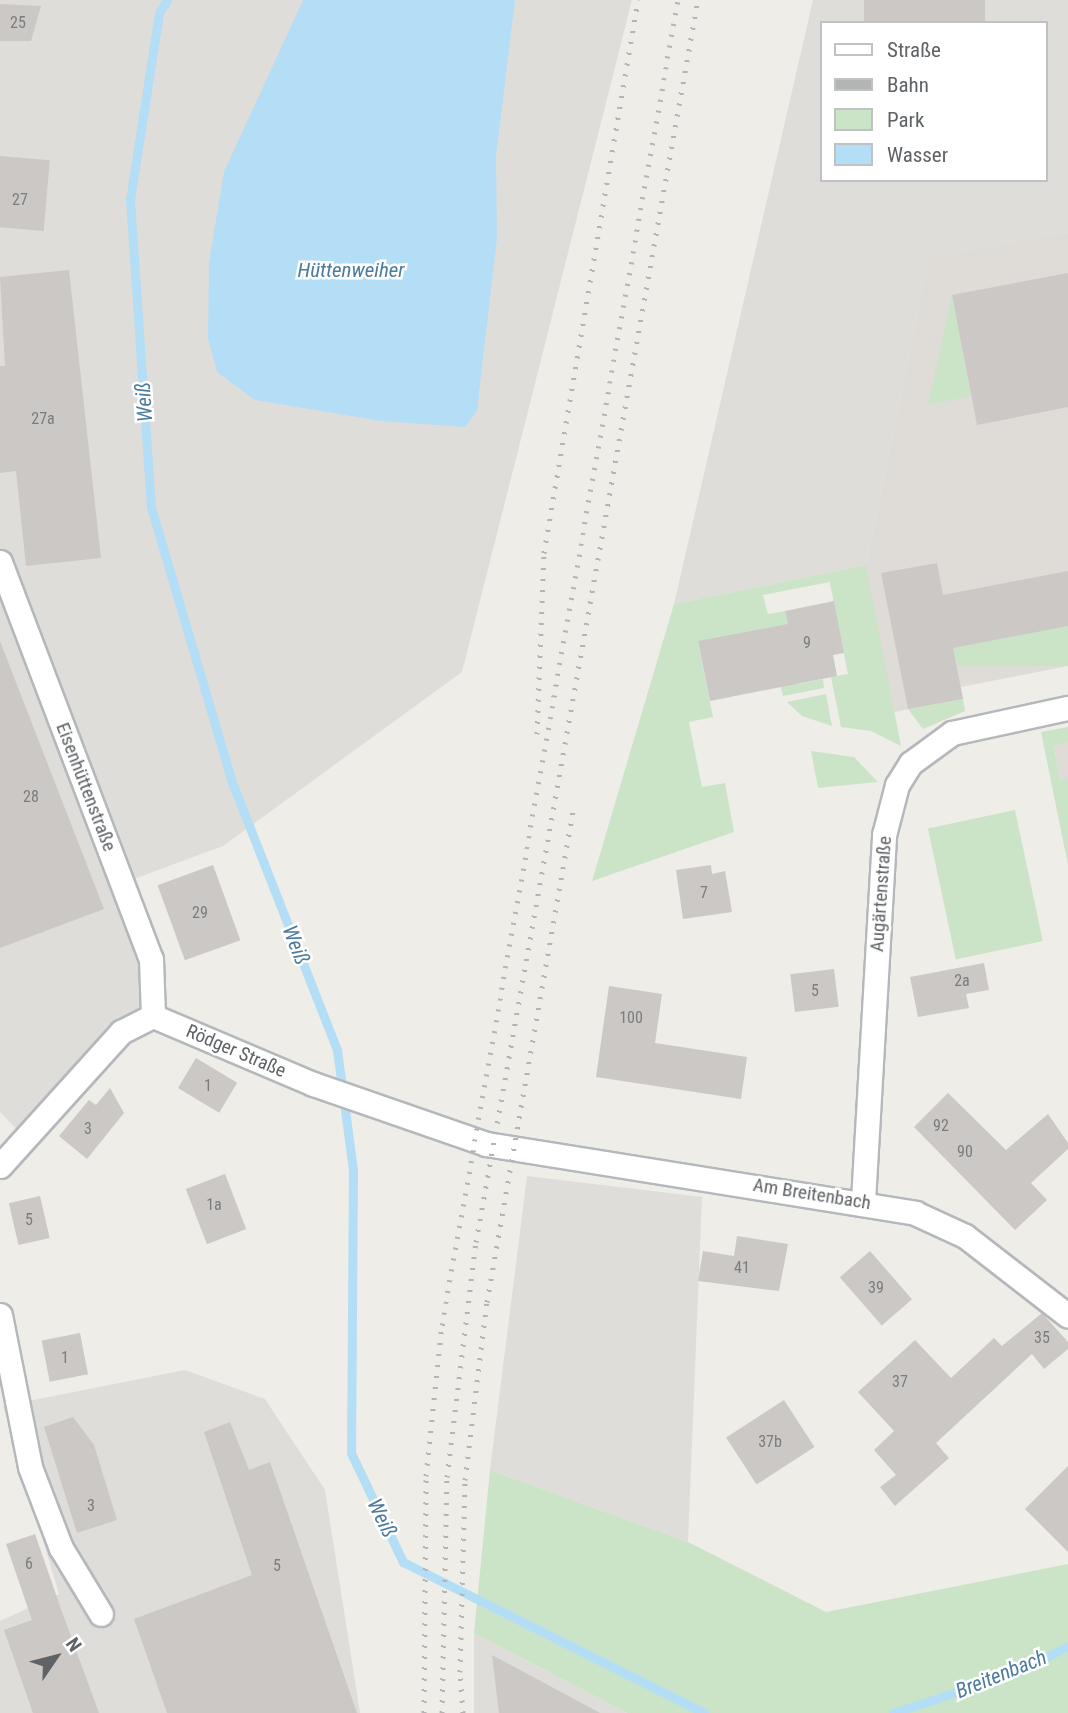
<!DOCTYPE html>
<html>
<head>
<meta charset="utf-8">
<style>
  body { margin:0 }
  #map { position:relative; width:1068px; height:1713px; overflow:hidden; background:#efede8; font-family:"Roboto Condensed",sans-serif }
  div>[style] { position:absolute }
  .industrial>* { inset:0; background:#dfddda }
  .education>* { inset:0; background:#dfdcd7 }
  .green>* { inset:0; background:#cbe4c8; transform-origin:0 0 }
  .water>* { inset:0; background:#b3def5 }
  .stream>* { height:9px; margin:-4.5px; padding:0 4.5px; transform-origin:4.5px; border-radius:4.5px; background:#b3def5 }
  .building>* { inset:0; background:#cbc8c5; transform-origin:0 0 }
  .roads { filter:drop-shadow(2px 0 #b5b8bb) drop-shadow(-2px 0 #b5b8bb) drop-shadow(0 2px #b5b8bb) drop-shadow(0 -2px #b5b8bb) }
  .street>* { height:23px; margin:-11.5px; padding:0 11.5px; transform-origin:11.5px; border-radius:11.5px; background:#fff }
  .rail>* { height:5px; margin-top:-2.5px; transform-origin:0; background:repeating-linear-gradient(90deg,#b3b4b4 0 2px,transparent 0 11px) }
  span { translate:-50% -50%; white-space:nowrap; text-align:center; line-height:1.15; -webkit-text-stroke:5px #fff; paint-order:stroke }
  .number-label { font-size:16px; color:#7a7c7e }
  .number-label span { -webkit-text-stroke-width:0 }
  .street-label { font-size:19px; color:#5f6366 }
  .water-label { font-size:21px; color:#4c7b9e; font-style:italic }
  .legend { position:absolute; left:820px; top:21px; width:228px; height:161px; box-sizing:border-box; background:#fff; border:2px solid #bfc1c2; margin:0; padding:9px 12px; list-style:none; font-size:21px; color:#5f6366 }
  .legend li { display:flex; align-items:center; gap:14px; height:35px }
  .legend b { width:35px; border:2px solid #bfc1c2 }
  .north { position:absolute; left:21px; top:1622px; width:70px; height:70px; -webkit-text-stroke:5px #fff; paint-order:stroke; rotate:55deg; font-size:19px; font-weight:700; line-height:28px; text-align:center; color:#5f6366 }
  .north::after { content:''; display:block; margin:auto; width:24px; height:32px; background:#5f6366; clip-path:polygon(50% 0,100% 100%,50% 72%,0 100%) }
</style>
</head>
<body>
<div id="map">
  <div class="industrial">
    <i style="clip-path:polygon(0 0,632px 0,462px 672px,223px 846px,123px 883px,153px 1016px,25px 1138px,0 1112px)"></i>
    <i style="clip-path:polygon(evenodd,813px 0,1068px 0,1068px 232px,929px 260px,866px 565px,674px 604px,813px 0,821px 23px,1045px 23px,1045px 180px,821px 180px,821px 23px)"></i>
    <i style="clip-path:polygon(527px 1176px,702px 1197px,688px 1542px,490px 1470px)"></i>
    <i style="clip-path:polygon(185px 1370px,265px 1399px,325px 1490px,360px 1713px,0 1713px,0 1621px,59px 1594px,3px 1406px)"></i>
    <i style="clip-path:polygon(474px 1633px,627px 1713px,474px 1713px)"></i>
  </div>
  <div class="education">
    <i style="clip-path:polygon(1068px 232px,1068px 666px,961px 687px,963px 699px,857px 719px,828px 573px,866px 565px,929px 259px)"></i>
    <i style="clip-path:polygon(1068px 742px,1068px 864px,1051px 781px,1060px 779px,1054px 745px)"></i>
  </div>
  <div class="green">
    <i style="clip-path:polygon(952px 295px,971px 396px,928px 405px)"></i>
    <i style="clip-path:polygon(866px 565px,901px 746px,871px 731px,841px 727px,831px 677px,848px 674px,830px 582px,763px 595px,768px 614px,785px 611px,789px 629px,698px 642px,713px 717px,689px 722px,702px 787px,725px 783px,734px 832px,592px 881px,674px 604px)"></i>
    <i style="left:1068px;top:626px;width:40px;height:117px;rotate:90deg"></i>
    <i style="clip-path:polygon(779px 679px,799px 684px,823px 679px,824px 688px,783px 696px)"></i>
    <i style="clip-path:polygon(826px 694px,832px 726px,802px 716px,787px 702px)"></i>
    <i style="clip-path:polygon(963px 699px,965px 711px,923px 729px,908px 709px)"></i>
    <i style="clip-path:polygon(1068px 727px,1068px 742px,1054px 746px,1060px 779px,1067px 778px,1068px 784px,1068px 864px,1041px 732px)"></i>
    <i style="clip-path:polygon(811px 751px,854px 757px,878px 782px,818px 788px)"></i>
    <i style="left:1015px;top:810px;width:134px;height:89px;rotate:78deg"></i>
    <i style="clip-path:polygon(490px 1470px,688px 1542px,826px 1612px,1068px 1564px,1068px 1713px,627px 1713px,474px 1633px)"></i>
  </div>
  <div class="water">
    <i style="clip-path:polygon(303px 0,515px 0,496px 156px,497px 238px,483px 358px,477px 411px,465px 427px,381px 421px,255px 400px,217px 372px,208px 338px,209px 262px,224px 172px)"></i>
  </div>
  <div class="stream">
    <i style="left:167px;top:0;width:15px;rotate:122deg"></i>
    <i style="left:159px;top:13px;width:189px;rotate:98.8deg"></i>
    <i style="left:130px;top:200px;width:308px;rotate:86.1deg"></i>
    <i style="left:151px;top:507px;width:287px;rotate:73.6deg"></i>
    <i style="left:232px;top:782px;width:288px;rotate:68.6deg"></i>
    <i style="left:337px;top:1050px;width:121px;rotate:82.4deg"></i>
    <i style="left:353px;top:1170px;width:283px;rotate:90.4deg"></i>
    <i style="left:351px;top:1453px;width:121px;rotate:64.5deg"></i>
    <i style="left:403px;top:1562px;width:337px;rotate:26.6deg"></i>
    <i style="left:893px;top:1713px;width:128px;rotate:-18.2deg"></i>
    <i style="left:1015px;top:1673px;width:59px;rotate:-27deg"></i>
  </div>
  <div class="building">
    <i style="left:864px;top:0;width:121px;height:23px"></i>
    <i style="clip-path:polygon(0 4px,41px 6px,31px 41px,0 41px)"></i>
    <i style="left:0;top:156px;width:50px;height:71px;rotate:5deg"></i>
    <i style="clip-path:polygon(69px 270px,101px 558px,26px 566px,16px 471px,0 473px,0 366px,5px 366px,0 277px)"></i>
    <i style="clip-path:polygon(1068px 273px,1068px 407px,977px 425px,952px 295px)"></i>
    <i style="clip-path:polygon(937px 563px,943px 595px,1068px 571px,1068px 626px,953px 648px,963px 699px,908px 709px,881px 573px)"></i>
    <i style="clip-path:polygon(834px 601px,844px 653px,833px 655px,837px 676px,710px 701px,698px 641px,788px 624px,785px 611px)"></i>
    <i style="clip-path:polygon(0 641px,104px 909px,0 948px)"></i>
    <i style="left:213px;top:865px;width:80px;height:59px;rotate:70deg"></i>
    <i style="clip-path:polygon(711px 865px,712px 874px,725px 871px,732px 912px,683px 919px,676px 870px)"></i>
    <i style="clip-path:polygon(984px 963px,989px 990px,966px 994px,969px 1008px,918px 1017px,910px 977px)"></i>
    <i style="left:834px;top:969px;width:38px;height:44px;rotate:83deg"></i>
    <i style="clip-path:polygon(609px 986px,662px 994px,655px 1043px,747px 1057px,741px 1099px,596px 1077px)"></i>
    <i style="left:196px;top:1058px;width:48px;height:35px;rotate:31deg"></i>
    <i style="clip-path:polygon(110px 1088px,124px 1113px,87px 1159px,59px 1136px,89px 1100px,96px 1105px)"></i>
    <i style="clip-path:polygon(948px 1093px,1006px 1150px,1048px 1114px,1068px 1143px,1068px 1149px,1031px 1183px,1047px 1200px,1015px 1230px,914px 1127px)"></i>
    <i style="left:225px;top:1174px;width:59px;height:42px;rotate:69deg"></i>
    <i style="left:40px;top:1196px;width:43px;height:32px;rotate:77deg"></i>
    <i style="clip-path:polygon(737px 1236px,788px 1244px,779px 1291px,698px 1281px,703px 1251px,734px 1256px)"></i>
    <i style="left:870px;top:1251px;width:64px;height:40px;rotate:49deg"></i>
    <i style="clip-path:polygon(1042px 1313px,1068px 1342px,1068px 1349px,1044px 1369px,1032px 1354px,936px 1443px,949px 1458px,895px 1506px,880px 1487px,896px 1475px,874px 1450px,894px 1431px,858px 1392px,915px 1340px,951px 1378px,994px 1338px,1002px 1346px)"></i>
    <i style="left:80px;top:1333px;width:42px;height:39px;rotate:79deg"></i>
    <i style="left:784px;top:1400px;width:56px;height:69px;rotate:57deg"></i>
    <i style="clip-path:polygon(73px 1417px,94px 1445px,117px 1520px,77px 1533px,44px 1427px)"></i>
    <i style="clip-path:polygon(230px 1422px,249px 1470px,270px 1462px,357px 1713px,167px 1713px,134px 1619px,252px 1575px,204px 1432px)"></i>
    <i style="clip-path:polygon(1068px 1466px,1068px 1552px,1025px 1509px)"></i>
    <i style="clip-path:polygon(35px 1534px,61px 1609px,99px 1713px,33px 1713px,4px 1630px,32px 1620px,6px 1544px)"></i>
    <i style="clip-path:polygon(492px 1655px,600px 1713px,499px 1713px)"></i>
  </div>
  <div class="roads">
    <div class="street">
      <i style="left:0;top:562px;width:425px;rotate:69.2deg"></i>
      <i style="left:151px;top:959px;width:57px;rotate:88deg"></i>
      <i style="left:0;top:1166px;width:181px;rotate:-47.9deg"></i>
      <i style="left:121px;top:1032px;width:36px;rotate:-27deg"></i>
      <i style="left:153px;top:1016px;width:174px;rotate:23deg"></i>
      <i style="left:313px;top:1084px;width:183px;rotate:19.1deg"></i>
      <i style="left:486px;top:1144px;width:435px;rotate:9.1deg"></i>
      <i style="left:915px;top:1213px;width:55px;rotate:24.7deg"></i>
      <i style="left:965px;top:1236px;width:130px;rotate:37.8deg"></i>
      <i style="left:863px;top:1201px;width:367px;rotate:-86.7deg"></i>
      <i style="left:884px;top:835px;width:52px;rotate:-75.4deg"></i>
      <i style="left:897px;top:785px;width:26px;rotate:-58deg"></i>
      <i style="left:911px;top:763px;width:51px;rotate:-36.2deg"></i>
      <i style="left:952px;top:733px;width:119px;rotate:-12.2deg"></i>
      <i style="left:0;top:1315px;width:155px;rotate:78.8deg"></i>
      <i style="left:30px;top:1467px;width:87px;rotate:69.1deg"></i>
      <i style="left:61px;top:1548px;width:77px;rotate:58.8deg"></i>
    </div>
  </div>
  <div class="rail">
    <i style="left:537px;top:734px;width:181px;rotate:-87.8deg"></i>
    <i style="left:544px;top:553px;width:561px;rotate:-80.35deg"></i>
    <i style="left:424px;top:1713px;width:237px;rotate:-89.5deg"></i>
    <i style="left:426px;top:1476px;width:152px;rotate:-84deg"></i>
    <i style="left:442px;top:1325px;width:1346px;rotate:-79.9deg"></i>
    <i style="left:442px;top:1713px;width:236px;rotate:-88.8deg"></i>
    <i style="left:447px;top:1477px;width:237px;rotate:-83deg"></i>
    <i style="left:476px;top:1242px;width:1262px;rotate:-79.87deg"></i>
    <i style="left:463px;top:1713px;width:41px;rotate:-94.2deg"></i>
    <i style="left:460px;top:1672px;width:192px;rotate:-88.5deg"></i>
    <i style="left:465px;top:1480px;width:179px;rotate:-83deg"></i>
    <i style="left:487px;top:1302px;width:505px;rotate:-80.07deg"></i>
  </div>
  <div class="number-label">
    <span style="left:18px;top:23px">25</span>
    <span style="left:20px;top:200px">27</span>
    <span style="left:43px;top:419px">27a</span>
    <span style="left:807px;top:643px">9</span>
    <span style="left:31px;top:797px">28</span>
    <span style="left:704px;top:893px">7</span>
    <span style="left:200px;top:913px">29</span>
    <span style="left:962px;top:981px">2a</span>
    <span style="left:815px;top:991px">5</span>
    <span style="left:631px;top:1018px">100</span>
    <span style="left:208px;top:1086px">1</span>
    <span style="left:941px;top:1126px">92</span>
    <span style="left:88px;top:1129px">3</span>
    <span style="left:965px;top:1152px">90</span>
    <span style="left:214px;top:1205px">1a</span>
    <span style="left:29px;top:1220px">5</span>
    <span style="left:742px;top:1268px">41</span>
    <span style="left:876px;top:1288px">39</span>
    <span style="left:1042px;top:1338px">35</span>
    <span style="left:65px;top:1358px">1</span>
    <span style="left:900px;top:1382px">37</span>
    <span style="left:770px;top:1442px">37b</span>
    <span style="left:91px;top:1506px">3</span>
    <span style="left:29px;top:1564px">6</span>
    <span style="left:277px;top:1566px">5</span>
  </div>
  <div class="street-label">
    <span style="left:86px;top:787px;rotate:69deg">Eisenhüttenstraße</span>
    <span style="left:881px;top:894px;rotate:-86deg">Augärtenstraße</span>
    <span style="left:236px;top:1051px;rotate:23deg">Rödger Straße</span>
    <span style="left:812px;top:1194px;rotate:9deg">Am Breitenbach</span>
  </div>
  <div class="water-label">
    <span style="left:351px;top:270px">Hüttenweiher</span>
    <span style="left:144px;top:402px;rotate:-94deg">Weiß</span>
    <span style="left:296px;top:945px;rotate:69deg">Weiß</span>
    <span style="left:382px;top:1518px;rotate:64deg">Weiß</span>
    <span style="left:1001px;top:1674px;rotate:-22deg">Breitenbach</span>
  </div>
  <ul class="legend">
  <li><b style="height:9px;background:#fff"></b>Straße</li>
  <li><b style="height:9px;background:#b3b4b4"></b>Bahn</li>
  <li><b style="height:19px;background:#cbe4c8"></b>Park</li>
  <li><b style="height:19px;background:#b3def5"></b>Wasser</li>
  </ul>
  <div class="north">N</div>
</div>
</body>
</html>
